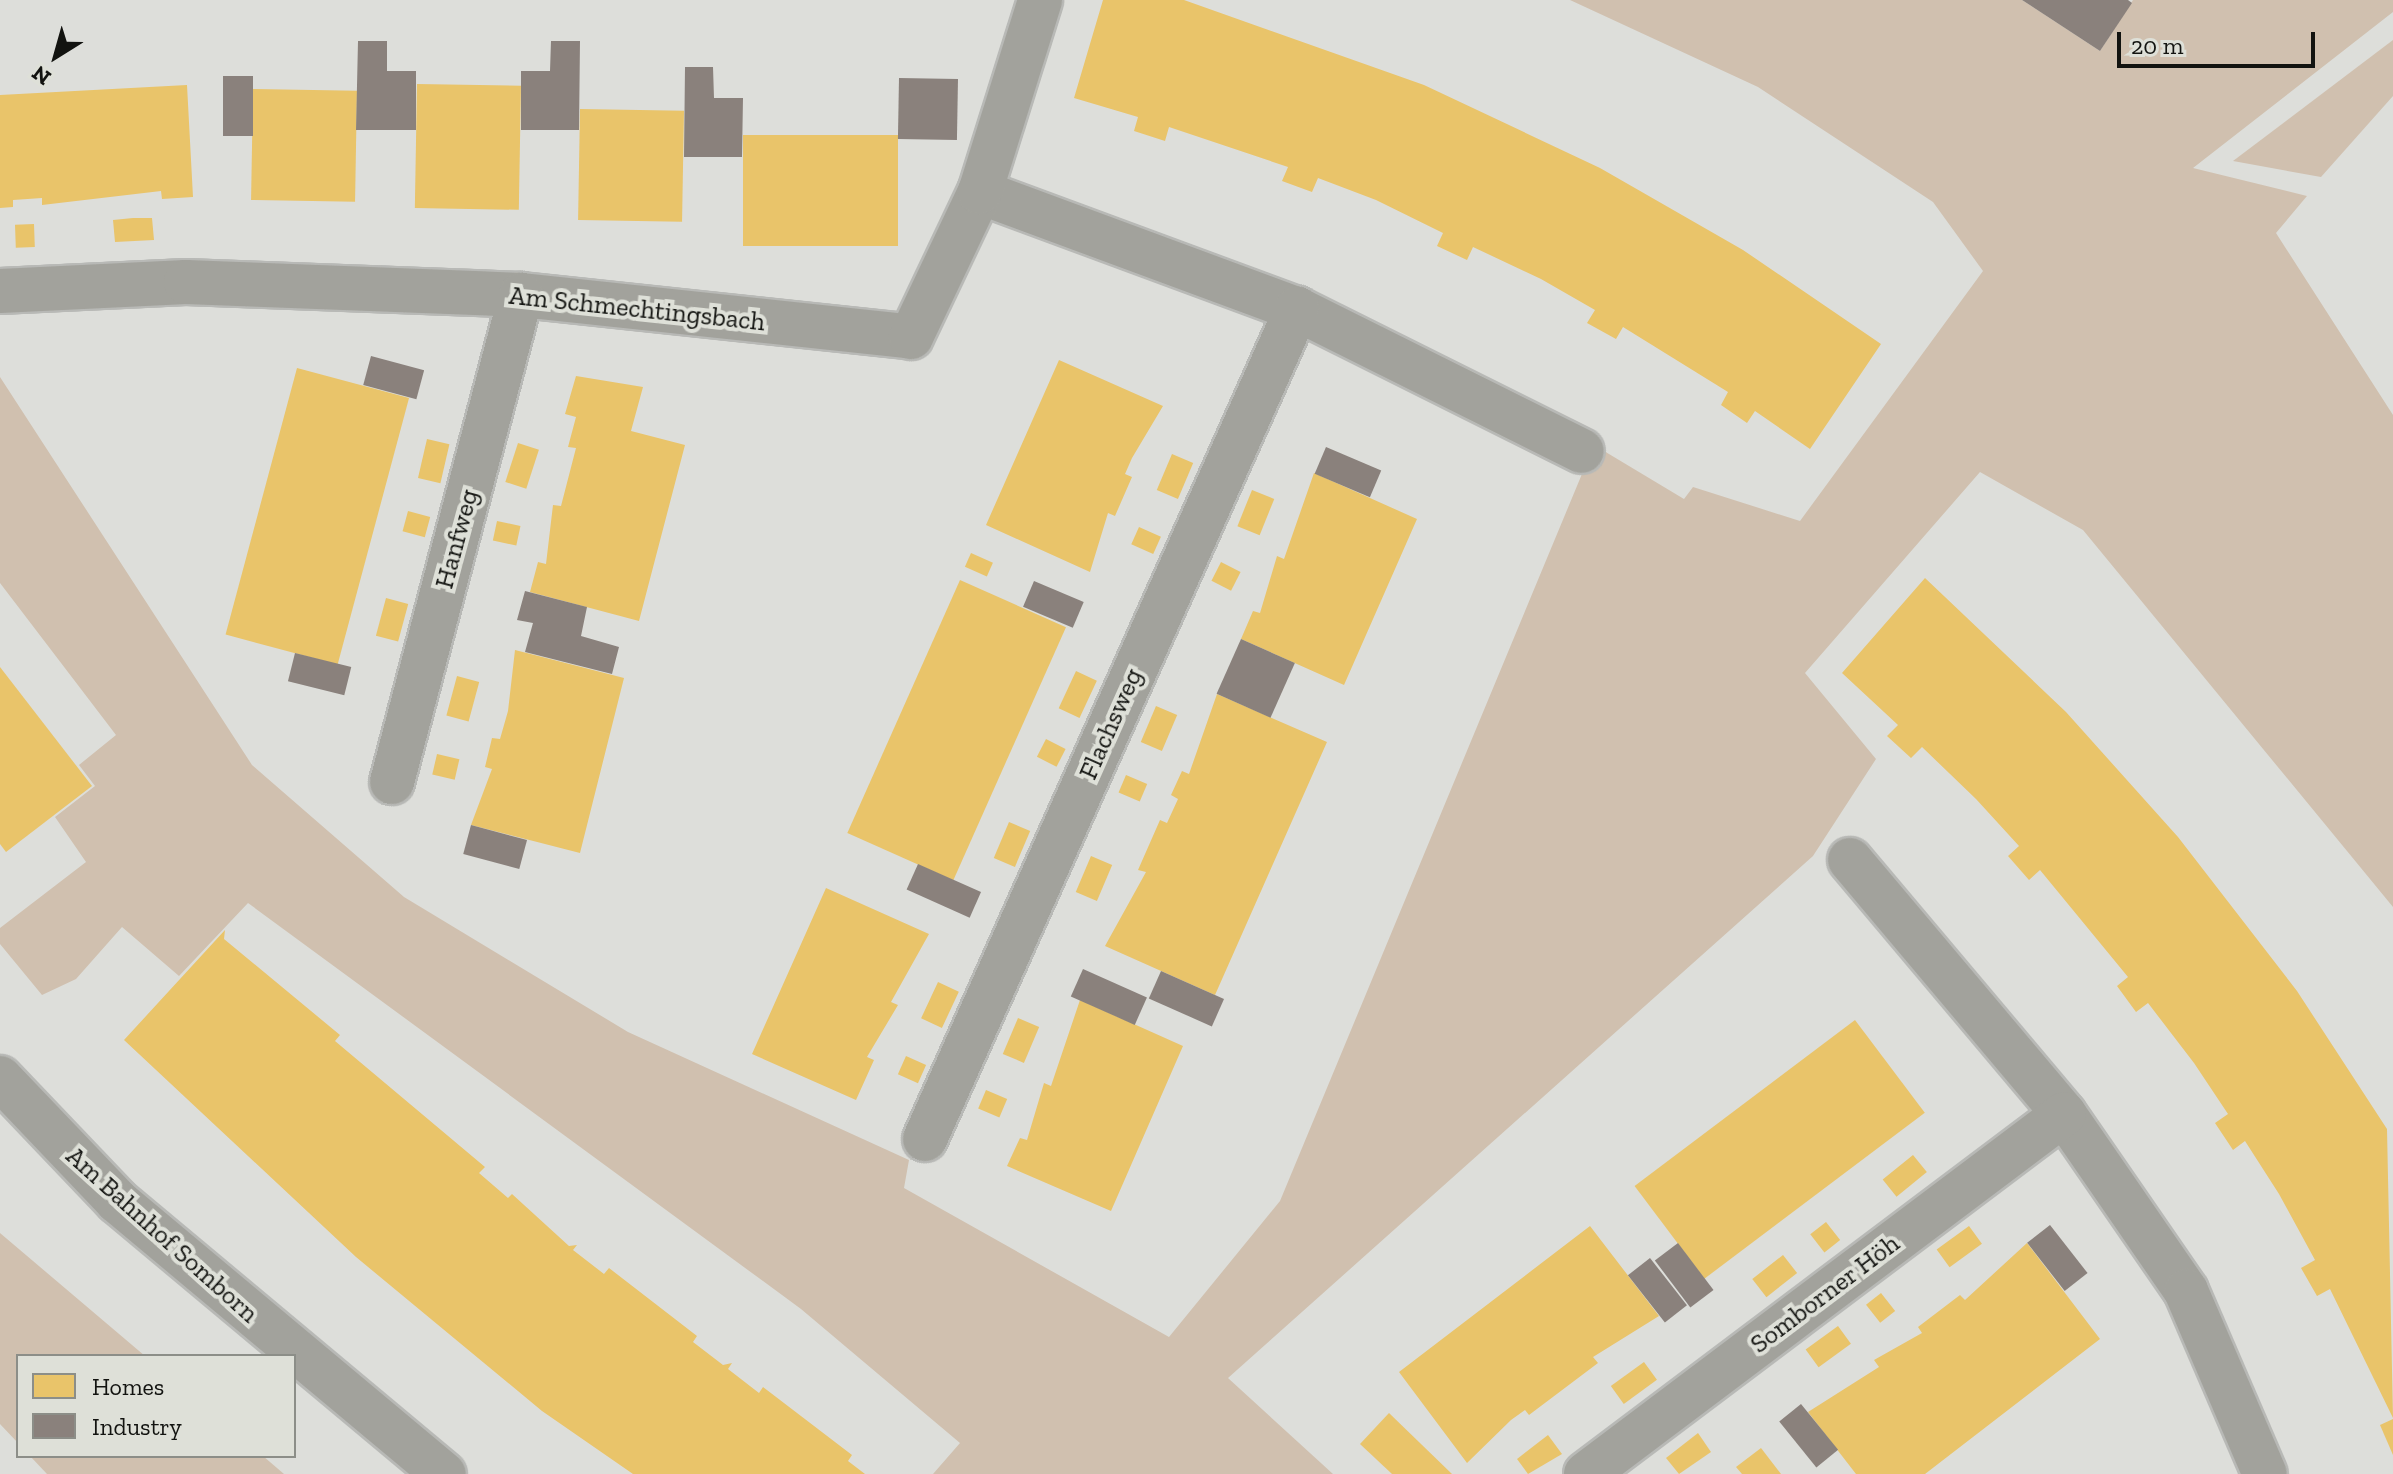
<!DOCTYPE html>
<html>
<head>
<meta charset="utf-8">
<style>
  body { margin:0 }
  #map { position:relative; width:2393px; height:1474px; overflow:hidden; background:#dddeda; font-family:"Zilla Slab",serif }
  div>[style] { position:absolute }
  .green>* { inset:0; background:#d0c0af }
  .homes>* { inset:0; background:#e9c46a; transform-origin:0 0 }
  .industry>* { inset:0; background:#8a817c; transform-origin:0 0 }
  .roads { filter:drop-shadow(2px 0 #b8b9b6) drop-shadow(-2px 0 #b8b9b6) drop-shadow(0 2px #b8b9b6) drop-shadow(0 -2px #b8b9b6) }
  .street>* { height:44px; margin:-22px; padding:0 22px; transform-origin:22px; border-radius:22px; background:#a2a29c }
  span { translate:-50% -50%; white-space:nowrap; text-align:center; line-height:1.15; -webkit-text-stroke:8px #dee0d8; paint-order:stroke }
  .street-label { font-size:26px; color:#121310 }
  .legend { position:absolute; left:16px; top:1354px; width:280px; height:104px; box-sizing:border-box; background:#dee0d8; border:2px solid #8c8e88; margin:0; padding:10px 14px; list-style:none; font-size:24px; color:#121310 }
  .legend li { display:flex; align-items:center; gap:16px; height:40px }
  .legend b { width:40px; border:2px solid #8c8e88 }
  .north { position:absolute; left:16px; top:16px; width:80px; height:80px; -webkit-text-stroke:6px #dee0d8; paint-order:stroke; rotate:217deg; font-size:22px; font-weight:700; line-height:32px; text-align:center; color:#121310 }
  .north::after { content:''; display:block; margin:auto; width:28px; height:36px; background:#121310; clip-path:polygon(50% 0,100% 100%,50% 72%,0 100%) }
  .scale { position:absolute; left:2117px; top:32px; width:198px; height:36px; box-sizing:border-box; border:4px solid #121310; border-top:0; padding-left:10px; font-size:24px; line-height:28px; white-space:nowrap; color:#121310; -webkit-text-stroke:6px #dee0d8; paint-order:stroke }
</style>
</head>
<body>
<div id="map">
  <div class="green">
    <i style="clip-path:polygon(1570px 0,2022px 0,2100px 51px,2133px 0,2393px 0,2393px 12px,2193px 168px,2307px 196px,2276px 233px,2393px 415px,2393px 907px,2083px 530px,1980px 472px,1805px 673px,1876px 759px,1813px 856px,1228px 1378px,1333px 1474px,933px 1474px,960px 1443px,801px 1309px,248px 903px,179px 976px,122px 927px,76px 979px,42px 995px,0 944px,0 928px,86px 862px,55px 817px,95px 786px,79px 765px,116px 735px,0 583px,0 377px,252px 765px,404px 897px,628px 1032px,909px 1160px,904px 1188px,1169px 1337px,1280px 1201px,1594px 445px,1684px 499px,1693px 487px,1800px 521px,1983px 271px,1933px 202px,1758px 87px)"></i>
    <i style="clip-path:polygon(2393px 40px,2393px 96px,2321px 177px,2233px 161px)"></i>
    <i style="clip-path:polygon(0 1233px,145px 1356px,18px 1356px,18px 1443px,0 1424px)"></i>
    <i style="clip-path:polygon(30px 1456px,263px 1456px,284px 1474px,47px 1474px)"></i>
  </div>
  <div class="homes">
    <i style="clip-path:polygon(1103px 0,1184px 0,1424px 85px,1600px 168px,1743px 250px,1881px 344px,1810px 449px,1755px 411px,1747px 423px,1721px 405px,1728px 392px,1623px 327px,1616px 339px,1587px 323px,1595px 310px,1541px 279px,1473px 247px,1467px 260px,1437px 246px,1443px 233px,1376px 200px,1318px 178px,1312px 192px,1282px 181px,1288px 167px,1169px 127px,1165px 141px,1134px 131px,1138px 117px,1074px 98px)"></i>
    <i style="left:417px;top:84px;width:104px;height:124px;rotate:1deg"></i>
    <i style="clip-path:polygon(187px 85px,193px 197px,162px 199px,161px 191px,42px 205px,42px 198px,13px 200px,13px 207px,0 208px,0 95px)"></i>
    <i style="left:253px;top:89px;width:104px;height:111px;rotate:1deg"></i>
    <i style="left:580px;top:109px;width:104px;height:111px;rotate:1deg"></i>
    <i style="left:743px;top:135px;width:155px;height:111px"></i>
    <i style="clip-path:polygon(133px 218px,152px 218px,154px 240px,115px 242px,113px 220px)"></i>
    <i style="left:34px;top:224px;width:23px;height:19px;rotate:88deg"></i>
    <i style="clip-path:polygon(1059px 360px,1163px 406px,1132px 458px,1125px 474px,1132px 477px,1115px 516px,1108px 513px,1090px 572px,986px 525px)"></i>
    <i style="left:297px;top:368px;width:116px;height:276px;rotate:15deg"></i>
    <i style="clip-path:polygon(576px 376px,643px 387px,631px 431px,685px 445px,639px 621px,530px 592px,538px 562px,546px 564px,553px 505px,561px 506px,576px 448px,568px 447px,576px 417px,565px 414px)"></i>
    <i style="left:427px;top:439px;width:23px;height:40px;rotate:13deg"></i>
    <i style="left:518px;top:443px;width:22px;height:41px;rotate:18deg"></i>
    <i style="left:1172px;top:454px;width:23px;height:39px;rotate:23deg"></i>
    <i style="clip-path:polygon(1314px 473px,1417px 519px,1344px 685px,1241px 639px,1253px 611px,1260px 613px,1277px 556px,1284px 559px)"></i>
    <i style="left:1252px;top:490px;width:24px;height:39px;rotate:22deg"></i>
    <i style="left:408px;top:511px;width:23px;height:21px;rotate:15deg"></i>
    <i style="left:497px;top:521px;width:24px;height:20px;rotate:12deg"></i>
    <i style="left:1139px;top:527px;width:24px;height:19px;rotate:24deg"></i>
    <i style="left:971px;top:553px;width:24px;height:15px;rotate:24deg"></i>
    <i style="left:1221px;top:562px;width:22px;height:21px;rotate:27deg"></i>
    <i style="clip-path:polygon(1925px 578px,2066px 712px,2178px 837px,2297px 991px,2387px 1129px,2393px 1418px,2330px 1289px,2317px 1296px,2301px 1268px,2315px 1260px,2279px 1194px,2245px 1141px,2233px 1150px,2215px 1123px,2228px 1114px,2194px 1063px,2148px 1003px,2136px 1012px,2117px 986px,2128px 977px,2040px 870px,2029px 880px,2008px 856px,2019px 846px,1976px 799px,1922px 747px,1911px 758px,1887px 736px,1898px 725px,1842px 673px)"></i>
    <i style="left:960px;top:580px;width:116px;height:277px;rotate:24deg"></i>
    <i style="left:386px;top:598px;width:23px;height:39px;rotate:15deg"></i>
    <i style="clip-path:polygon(515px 650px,624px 678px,580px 853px,471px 825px,492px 769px,485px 767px,492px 738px,500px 739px,508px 711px)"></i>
    <i style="clip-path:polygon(0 667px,92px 786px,6px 852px,0 844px)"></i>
    <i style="left:1076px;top:671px;width:23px;height:41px;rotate:25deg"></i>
    <i style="left:457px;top:676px;width:23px;height:41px;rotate:15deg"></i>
    <i style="clip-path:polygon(1217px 694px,1327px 742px,1215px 995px,1105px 946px,1146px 872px,1138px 870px,1160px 820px,1167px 823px,1178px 799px,1171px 795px,1182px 771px,1189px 774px)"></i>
    <i style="left:1156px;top:706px;width:23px;height:39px;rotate:23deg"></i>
    <i style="left:1046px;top:739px;width:22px;height:20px;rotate:27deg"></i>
    <i style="left:437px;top:754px;width:23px;height:21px;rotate:13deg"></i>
    <i style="left:1126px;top:775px;width:23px;height:19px;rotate:23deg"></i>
    <i style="left:1009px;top:822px;width:23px;height:39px;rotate:23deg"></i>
    <i style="left:1091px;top:856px;width:23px;height:39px;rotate:23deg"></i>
    <i style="clip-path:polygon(826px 888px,929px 934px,891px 1002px,898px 1005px,867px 1057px,874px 1060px,856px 1100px,752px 1054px)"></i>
    <i style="clip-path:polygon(225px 930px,224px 939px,340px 1035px,335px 1041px,485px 1167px,479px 1173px,508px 1198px,512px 1194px,569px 1246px,577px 1245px,573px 1250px,604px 1274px,609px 1268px,697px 1336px,693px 1342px,723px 1365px,732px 1363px,728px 1369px,759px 1393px,763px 1387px,852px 1455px,848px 1461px,865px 1474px,633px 1474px,542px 1411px,356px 1257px,124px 1040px)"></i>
    <i style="left:938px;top:982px;width:23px;height:40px;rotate:25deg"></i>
    <i style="clip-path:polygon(1080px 1000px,1183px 1046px,1111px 1211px,1007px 1166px,1020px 1138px,1027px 1140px,1044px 1083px,1051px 1086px)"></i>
    <i style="left:1018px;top:1018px;width:23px;height:39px;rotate:23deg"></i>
    <i style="left:1855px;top:1020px;width:116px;height:276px;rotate:53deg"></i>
    <i style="left:906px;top:1056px;width:22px;height:20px;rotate:24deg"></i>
    <i style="left:986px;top:1090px;width:23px;height:20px;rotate:23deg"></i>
    <i style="left:1913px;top:1155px;width:22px;height:39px;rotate:51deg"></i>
    <i style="left:1826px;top:1222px;width:23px;height:20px;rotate:52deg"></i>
    <i style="clip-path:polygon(1590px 1226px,1659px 1316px,1593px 1357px,1598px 1363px,1529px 1415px,1525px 1410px,1511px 1420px,1467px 1463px,1399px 1372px)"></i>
    <i style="left:1969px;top:1226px;width:22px;height:40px;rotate:54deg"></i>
    <i style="clip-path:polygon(2027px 1243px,2100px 1339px,1925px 1474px,1856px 1474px,1808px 1412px,1879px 1367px,1874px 1360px,1922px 1333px,1918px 1327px,1960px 1295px,1965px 1300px)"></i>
    <i style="left:1783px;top:1255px;width:23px;height:39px;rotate:52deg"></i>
    <i style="left:1881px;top:1293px;width:23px;height:19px;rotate:52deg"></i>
    <i style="left:1838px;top:1326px;width:22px;height:40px;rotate:54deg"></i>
    <i style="left:1644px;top:1362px;width:22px;height:41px;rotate:54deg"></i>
    <i style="clip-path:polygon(1389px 1413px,1452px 1474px,1392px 1474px,1360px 1444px)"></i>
    <i style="clip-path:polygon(2393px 1419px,2393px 1455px,2380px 1425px)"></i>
    <i style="clip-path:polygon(1698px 1433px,1711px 1452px,1679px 1474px,1666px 1458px)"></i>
    <i style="clip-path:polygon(1548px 1435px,1562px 1454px,1528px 1474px,1517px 1459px)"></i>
    <i style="clip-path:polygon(1761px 1448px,1781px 1474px,1742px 1474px,1736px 1467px)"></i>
  </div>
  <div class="industry">
    <i style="clip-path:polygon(2022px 0,2128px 0,2132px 3px,2100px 51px)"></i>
    <i style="clip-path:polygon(358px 41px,387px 41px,387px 71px,416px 71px,416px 130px,356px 130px)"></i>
    <i style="clip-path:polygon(551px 41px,580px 41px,579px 130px,521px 130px,521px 71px,550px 71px)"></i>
    <i style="clip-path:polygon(685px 67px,713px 67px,714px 98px,743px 98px,742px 157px,684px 157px)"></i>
    <i style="left:223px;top:76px;width:30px;height:60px"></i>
    <i style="left:899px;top:78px;width:59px;height:61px;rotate:1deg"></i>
    <i style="left:371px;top:356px;width:55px;height:30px;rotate:15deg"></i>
    <i style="left:1326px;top:447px;width:60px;height:29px;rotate:23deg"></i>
    <i style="left:1034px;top:581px;width:54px;height:28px;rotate:23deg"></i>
    <i style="clip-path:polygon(525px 591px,587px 607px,581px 636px,619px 647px,612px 674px,525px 652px,533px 623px,517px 620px)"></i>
    <i style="left:1241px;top:639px;width:59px;height:60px;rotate:24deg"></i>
    <i style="left:295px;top:653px;width:58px;height:29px;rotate:14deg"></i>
    <i style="left:471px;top:825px;width:58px;height:30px;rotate:15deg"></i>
    <i style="left:918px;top:864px;width:69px;height:28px;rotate:24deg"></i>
    <i style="left:1083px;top:969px;width:70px;height:30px;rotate:24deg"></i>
    <i style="left:1161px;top:971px;width:69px;height:30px;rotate:24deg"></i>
    <i style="left:2050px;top:1225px;width:61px;height:29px;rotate:52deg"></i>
    <i style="left:1678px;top:1243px;width:59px;height:29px;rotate:53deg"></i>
    <i style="left:1650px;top:1258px;width:60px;height:28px;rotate:52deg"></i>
    <i style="left:1801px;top:1404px;width:59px;height:28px;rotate:51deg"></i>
  </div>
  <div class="roads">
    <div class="street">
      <i style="left:980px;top:192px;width:338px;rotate:20.3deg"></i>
      <i style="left:1297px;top:309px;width:318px;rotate:26.5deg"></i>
      <i style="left:0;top:291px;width:186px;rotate:-2.8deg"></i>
      <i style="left:186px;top:282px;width:335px;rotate:2.2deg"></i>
      <i style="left:521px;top:295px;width:392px;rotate:6.1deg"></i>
      <i style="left:911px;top:337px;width:161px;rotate:-64.6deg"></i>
      <i style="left:980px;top:192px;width:201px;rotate:-72.6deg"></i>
      <i style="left:392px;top:782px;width:504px;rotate:-75.16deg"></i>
      <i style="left:1850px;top:860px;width:332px;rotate:49.9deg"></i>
      <i style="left:2064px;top:1114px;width:215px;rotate:55.4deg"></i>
      <i style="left:2186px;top:1291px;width:199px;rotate:66.7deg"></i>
      <i style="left:0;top:1078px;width:170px;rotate:46.4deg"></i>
      <i style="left:117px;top:1201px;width:426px;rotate:39.9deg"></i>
      <i style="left:925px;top:1139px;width:910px;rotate:-65.86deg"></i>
      <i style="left:1586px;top:1474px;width:598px;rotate:-36.98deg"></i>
    </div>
  </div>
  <div class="street-label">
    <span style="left:637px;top:309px;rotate:6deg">Am Schmechtingsbach</span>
    <span style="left:457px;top:539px;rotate:-75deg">Hanfweg</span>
    <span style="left:1111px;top:724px;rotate:-66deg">Flachsweg</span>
    <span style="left:162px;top:1235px;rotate:42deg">Am Bahnhof Somborn</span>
    <span style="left:1825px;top:1294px;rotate:-37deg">Somborner Höh</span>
  </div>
  <ul class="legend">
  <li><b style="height:22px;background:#e9c46a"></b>Homes</li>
  <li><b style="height:22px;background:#8a817c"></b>Industry</li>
  </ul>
  <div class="north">N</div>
  <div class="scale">20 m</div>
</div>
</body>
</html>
